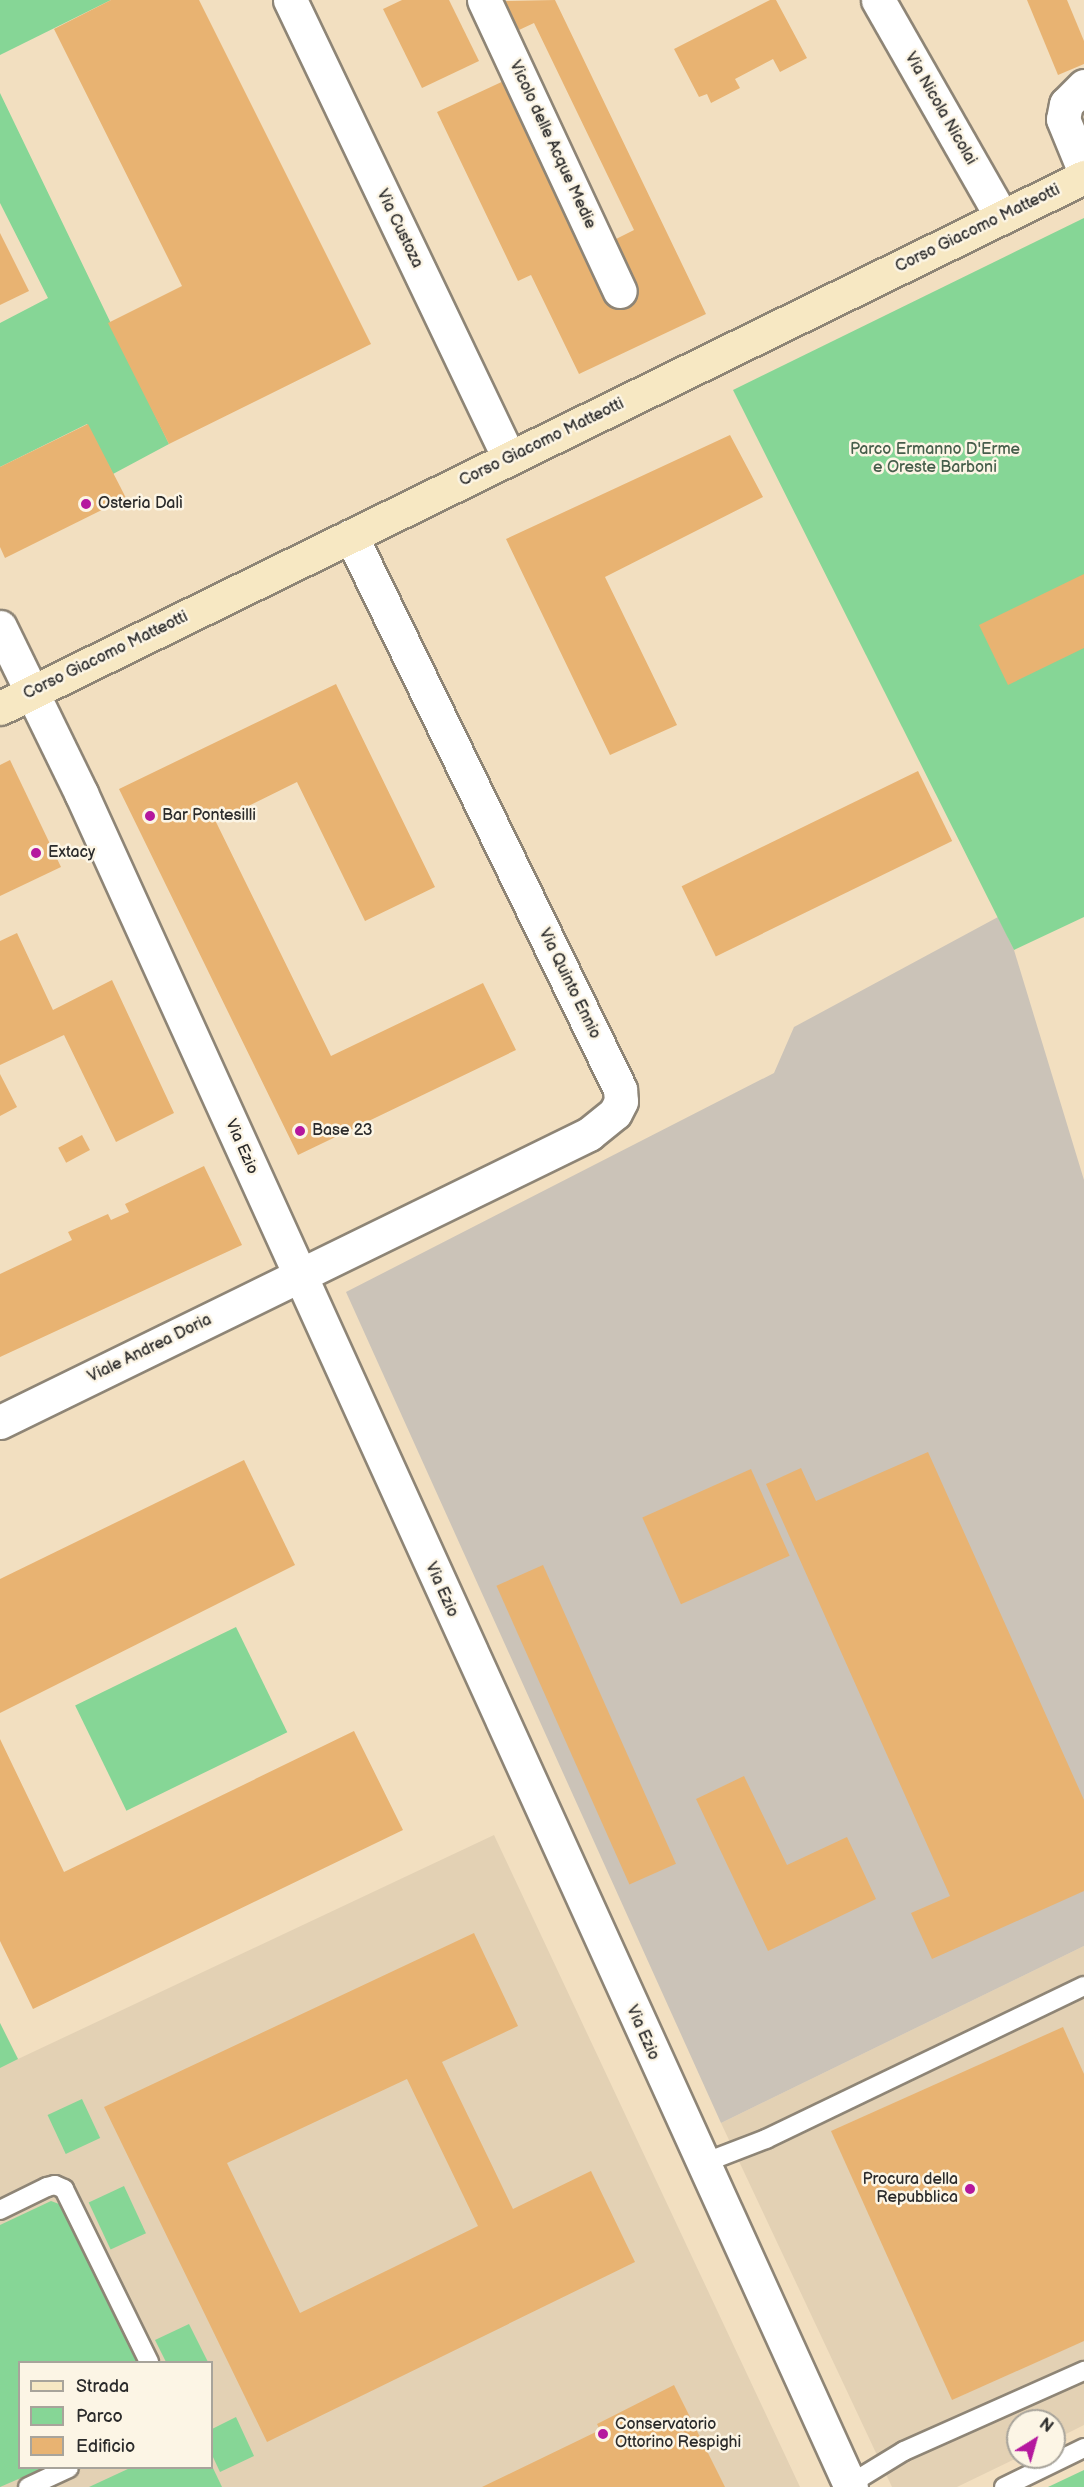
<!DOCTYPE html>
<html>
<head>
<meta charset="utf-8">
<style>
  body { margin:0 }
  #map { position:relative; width:1084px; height:2487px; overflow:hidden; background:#f2dfc0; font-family:"Balsamiq Sans",sans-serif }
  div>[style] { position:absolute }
  .built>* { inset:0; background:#e3d1b4 }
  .industrial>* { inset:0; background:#cbc3b8 }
  .green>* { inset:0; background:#86d696; transform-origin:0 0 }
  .building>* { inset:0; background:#e8b372; transform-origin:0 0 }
  .roads { filter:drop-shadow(2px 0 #8e8576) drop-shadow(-2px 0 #8e8576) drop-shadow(0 2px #8e8576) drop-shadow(0 -2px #8e8576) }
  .service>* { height:18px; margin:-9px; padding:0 9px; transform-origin:9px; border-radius:9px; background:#fff }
  .minor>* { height:33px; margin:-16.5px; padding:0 16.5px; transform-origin:16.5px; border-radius:16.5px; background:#fff }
  .secondary>* { height:33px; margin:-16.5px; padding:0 16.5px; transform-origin:16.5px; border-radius:16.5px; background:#f7e8c3 }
  .dots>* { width:16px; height:16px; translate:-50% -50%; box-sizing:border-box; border:3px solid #fcf5e5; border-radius:50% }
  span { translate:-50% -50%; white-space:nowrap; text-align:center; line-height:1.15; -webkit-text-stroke:5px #fcf5e5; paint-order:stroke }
  .street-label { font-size:16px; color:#2b2b2b }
  .park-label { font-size:16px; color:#465e4b }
  .poi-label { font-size:16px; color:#2b2b2b }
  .left { translate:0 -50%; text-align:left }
  .right { translate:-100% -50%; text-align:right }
  .legend { position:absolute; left:18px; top:2361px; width:195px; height:108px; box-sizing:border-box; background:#fcf5e5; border:2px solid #a8a49b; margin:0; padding:8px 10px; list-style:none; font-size:18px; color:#2b2b2b }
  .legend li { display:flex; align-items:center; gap:12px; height:30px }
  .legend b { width:30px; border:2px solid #a8a49b }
  .north { position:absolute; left:1006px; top:2409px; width:60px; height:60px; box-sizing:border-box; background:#fcf5e5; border:2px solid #a8a49b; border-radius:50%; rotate:37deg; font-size:16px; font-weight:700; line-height:24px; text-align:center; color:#2b2b2b }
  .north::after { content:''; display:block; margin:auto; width:21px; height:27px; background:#b5179e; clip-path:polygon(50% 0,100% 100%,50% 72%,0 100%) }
</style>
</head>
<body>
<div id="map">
  <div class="built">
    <i style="clip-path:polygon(evenodd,494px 1835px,800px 2487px,0 2487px,0 2023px,18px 2059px,494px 1835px,20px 2362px,212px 2362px,212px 2468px,20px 2468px,20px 2362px)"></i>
    <i style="clip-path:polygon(1084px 1946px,1084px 2425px,1054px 2440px,1054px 2421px,1018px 2421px,1019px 2457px,957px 2487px,892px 2487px,721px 2123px)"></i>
  </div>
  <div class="industrial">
    <i style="clip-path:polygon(998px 917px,1014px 950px,1084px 1180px,1084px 1946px,721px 2123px,346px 1292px,774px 1073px,794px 1027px)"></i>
  </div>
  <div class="green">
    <i style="clip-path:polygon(0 0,111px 0,0 55px)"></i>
    <i style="clip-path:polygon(0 93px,169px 444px,113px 474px,87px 424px,0 467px,0 323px,48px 298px,0 203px)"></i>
    <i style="clip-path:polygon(1084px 218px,1084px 917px,1014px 950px,733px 390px)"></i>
    <i style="left:236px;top:1627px;width:117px;height:179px;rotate:64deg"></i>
    <i style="clip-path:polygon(0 2023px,18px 2059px,0 2068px)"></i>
    <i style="left:82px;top:2099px;width:43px;height:38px;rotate:65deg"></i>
    <i style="left:124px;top:2186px;width:52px;height:39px;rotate:65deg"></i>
    <i style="clip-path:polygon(51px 2201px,62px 2205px,139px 2362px,20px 2362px,20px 2468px,44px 2468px,0 2487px,0 2225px)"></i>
    <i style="clip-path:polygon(189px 2324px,208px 2362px,166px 2362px,155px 2340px)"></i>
    <i style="clip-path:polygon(236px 2417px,254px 2456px,220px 2472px,212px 2455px,212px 2429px)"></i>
    <i style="clip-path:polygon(212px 2466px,222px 2487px,89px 2487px,130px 2468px)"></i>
    <i style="clip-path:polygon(1084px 2470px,1084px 2487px,1048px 2487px)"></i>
  </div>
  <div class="building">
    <i style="clip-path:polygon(111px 0,199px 0,371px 344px,169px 444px,108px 323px,182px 286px,54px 29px)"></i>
    <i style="clip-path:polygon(402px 0,449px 0,479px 61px,422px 88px,383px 9px)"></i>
    <i style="clip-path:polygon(555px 0,706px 314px,579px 374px,531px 275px,518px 281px,437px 112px,508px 79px,612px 241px,634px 230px,534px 23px,519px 30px,505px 1px)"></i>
    <i style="clip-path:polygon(770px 0,776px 0,807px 58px,780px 72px,773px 59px,735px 79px,740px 88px,711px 103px,707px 94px,699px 97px,674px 49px)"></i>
    <i style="clip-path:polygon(1027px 0,1067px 0,1084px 41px,1084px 64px,1058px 75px)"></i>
    <i style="clip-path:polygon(0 233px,29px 291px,0 305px)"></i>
    <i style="clip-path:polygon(88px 424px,126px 498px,5px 558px,0 547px,0 467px)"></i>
    <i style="clip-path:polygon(730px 435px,763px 497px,605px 577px,677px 725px,610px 755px,506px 539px)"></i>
    <i style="clip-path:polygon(1084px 574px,1084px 648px,1008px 685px,979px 625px)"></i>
    <i style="clip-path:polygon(336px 684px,435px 887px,365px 921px,297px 782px,216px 822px,331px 1056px,483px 983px,516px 1050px,298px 1155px,119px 789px)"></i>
    <i style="clip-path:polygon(10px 760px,61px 867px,0 896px,0 765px)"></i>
    <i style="left:918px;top:771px;width:78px;height:263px;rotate:64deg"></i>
    <i style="clip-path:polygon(17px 933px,53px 1010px,112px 980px,174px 1113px,116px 1142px,64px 1035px,0 1065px,0 941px)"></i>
    <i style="clip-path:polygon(0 1074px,17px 1107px,0 1116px)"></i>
    <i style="left:82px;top:1135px;width:17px;height:27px;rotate:62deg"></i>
    <i style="clip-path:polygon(204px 1166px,242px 1245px,0 1357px,0 1274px,72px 1240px,68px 1232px,108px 1214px,111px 1220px,129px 1212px,125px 1204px)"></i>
    <i style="clip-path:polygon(928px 1452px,1084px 1800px,1084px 1891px,932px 1959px,911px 1913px,950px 1896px,766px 1484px,801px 1468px,816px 1501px)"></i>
    <i style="clip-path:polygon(244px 1460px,295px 1565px,0 1713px,0 1579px)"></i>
    <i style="left:751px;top:1469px;width:95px;height:119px;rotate:66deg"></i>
    <i style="left:543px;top:1565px;width:327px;height:51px;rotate:66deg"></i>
    <i style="clip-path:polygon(354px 1731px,403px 1830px,33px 2009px,0 1941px,0 1739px,64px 1872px)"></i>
    <i style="clip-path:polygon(744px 1776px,787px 1865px,847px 1837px,876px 1899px,768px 1951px,696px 1799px)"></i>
    <i style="clip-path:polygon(evenodd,474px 1933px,518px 2026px,442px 2062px,513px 2209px,591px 2171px,635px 2262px,267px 2442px,104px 2107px,474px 1933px,407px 2079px,478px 2226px,300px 2313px,227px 2163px,407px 2079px)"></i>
    <i style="clip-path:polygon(1063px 2027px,1084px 2074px,1084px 2341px,952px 2400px,831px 2131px)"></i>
    <i style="clip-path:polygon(674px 2385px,725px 2487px,482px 2487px,600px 2430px,597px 2424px)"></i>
  </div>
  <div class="roads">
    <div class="service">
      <i style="left:701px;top:2164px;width:70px;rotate:-21deg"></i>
      <i style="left:766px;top:2139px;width:353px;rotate:-25.7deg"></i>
      <i style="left:0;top:2210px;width:52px;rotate:-26.1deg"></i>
      <i style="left:47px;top:2187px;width:8px;rotate:-14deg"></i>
      <i style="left:55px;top:2185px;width:10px;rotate:24deg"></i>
      <i style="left:64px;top:2189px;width:193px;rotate:63.8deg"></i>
      <i style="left:850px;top:2484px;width:63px;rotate:-31.4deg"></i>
      <i style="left:904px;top:2451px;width:197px;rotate:-24deg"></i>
      <i style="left:28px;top:2487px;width:45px;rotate:-24.9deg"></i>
      <i style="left:1004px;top:2487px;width:89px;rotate:-26deg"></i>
    </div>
    <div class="minor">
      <i style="left:290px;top:0;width:508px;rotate:64.44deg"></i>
      <i style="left:484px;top:0;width:321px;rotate:65deg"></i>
      <i style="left:878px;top:0;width:250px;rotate:60.3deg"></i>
      <i style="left:1084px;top:86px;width:25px;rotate:135deg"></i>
      <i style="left:1066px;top:104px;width:15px;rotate:101deg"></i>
      <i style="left:1063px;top:119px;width:55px;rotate:67.6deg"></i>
      <i style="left:0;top:627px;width:185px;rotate:64deg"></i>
      <i style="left:81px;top:793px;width:1861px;rotate:65.56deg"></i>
      <i style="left:0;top:1422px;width:656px;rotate:-26.06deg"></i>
      <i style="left:589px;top:1134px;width:33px;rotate:-39deg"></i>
      <i style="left:615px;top:1113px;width:13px;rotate:-63deg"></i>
      <i style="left:621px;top:1101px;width:12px;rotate:-95deg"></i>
      <i style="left:620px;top:1089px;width:615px;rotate:-115.94deg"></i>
    </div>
    <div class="secondary">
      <i style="left:0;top:708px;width:1207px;rotate:-26.1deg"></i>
    </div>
  </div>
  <div class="dots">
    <i style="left:86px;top:504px;background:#b5179e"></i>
    <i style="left:150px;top:816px;background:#b5179e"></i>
    <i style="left:36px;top:853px;background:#b5179e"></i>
    <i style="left:300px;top:1131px;background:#b5179e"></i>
    <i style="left:970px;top:2189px;background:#b5179e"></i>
    <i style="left:603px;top:2434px;background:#b5179e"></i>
  </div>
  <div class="street-label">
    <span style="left:940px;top:109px;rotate:60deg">Via Nicola Nicolai</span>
    <span style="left:552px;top:145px;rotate:65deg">Vicolo delle Acque Medie</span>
    <span style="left:399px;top:229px;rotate:64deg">Via Custoza</span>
    <span style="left:978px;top:229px;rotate:-26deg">Corso Giacomo Matteotti</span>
    <span style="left:542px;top:443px;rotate:-26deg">Corso Giacomo Matteotti</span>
    <span style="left:106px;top:656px;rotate:-26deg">Corso Giacomo Matteotti</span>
    <span style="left:569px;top:984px;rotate:64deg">Via Quinto Ennio</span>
    <span style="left:241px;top:1147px;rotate:66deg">Via Ezio</span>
    <span style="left:150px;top:1349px;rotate:-26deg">Viale Andrea Doria</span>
    <span style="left:441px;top:1590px;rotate:66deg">Via Ezio</span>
    <span style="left:642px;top:2033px;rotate:66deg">Via Ezio</span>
  </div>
  <div class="park-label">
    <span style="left:935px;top:459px">Parco Ermanno D'Erme<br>e Oreste Barboni</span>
  </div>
  <div class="poi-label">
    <span class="left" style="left:98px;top:504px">Osteria Dalì</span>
    <span class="left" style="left:162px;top:816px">Bar Pontesilli</span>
    <span class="left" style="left:48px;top:853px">Extacy</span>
    <span class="left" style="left:312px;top:1131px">Base 23</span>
    <span class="right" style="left:958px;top:2189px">Procura della<br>Repubblica</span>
    <span class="left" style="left:615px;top:2434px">Conservatorio<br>Ottorino Respighi</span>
  </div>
  <ul class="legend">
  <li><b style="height:8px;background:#f7e8c3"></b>Strada</li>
  <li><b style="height:16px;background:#86d696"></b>Parco</li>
  <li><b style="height:16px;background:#e8b372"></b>Edificio</li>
  </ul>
  <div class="north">N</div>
</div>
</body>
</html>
